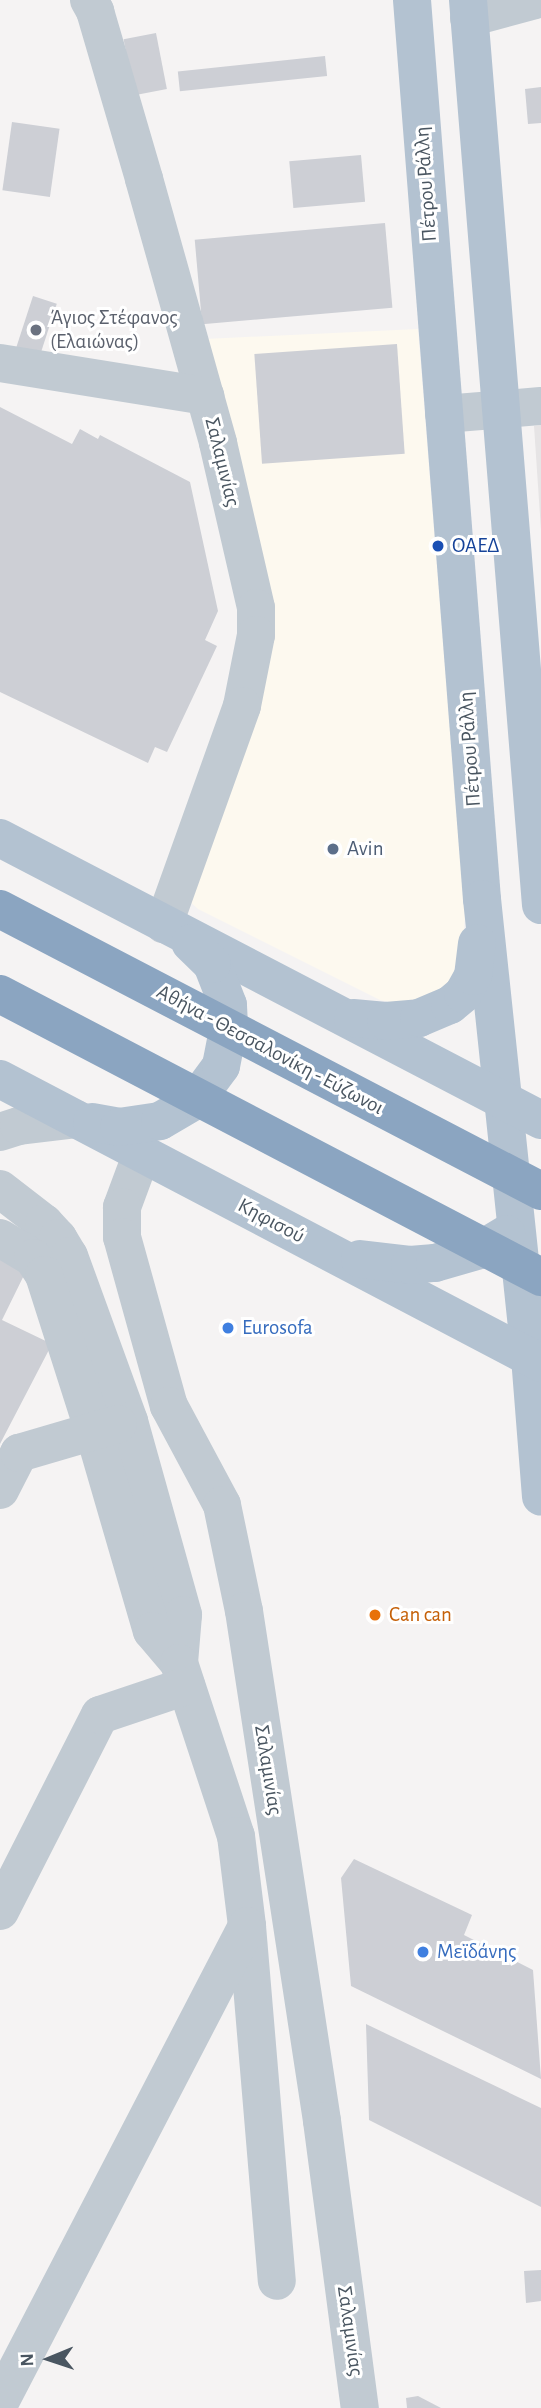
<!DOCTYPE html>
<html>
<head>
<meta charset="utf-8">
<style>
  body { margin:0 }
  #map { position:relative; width:541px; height:2408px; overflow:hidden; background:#f5f3f3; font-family:"Alegreya Sans",sans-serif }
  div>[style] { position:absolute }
  .commercial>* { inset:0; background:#fdf9ef }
  .education>* { inset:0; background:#e6e4e5 }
  .building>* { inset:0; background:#cdcfd5; transform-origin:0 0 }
  .minor>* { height:38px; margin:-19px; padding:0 19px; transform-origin:19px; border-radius:19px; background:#c1cad2 }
  .major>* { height:38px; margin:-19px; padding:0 19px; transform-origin:19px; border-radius:19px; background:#b3c2d1 }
  .highway>* { height:38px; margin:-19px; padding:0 19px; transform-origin:19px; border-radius:19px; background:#8ba5c1 }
  .dots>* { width:19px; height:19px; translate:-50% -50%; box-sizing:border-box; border:4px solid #fff; border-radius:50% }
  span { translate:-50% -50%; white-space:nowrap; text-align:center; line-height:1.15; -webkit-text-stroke:6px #fff; paint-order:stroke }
  .street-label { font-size:21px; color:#4a5661 }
  .worship-label { font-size:21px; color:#5b616d }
  .left { translate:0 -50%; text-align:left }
  .transit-label { font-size:21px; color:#164399 }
  .service-label { font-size:21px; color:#4e5e75 }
  .shop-label { font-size:21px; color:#366cbe }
  .food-label { font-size:21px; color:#c56008 }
  .north { position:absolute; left:14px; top:2324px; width:70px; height:70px; -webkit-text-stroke:5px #fff; paint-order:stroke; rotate:268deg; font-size:19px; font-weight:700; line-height:28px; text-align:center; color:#4a5661 }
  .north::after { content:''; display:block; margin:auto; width:24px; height:32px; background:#4a5661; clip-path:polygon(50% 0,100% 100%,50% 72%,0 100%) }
</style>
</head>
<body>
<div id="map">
  <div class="commercial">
    <i style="clip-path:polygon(418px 329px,465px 916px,462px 952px,450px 983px,424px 999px,396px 1003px,380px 1000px,198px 909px,188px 900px,264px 683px,205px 339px)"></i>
  </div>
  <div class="education">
    <i style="clip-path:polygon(541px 425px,541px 530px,534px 426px)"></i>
  </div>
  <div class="building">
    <i style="left:156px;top:33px;width:57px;height:33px;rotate:79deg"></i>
    <i style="left:325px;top:56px;width:20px;height:148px;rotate:84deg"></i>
    <i style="clip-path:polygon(541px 87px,541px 123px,528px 124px,525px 89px)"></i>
    <i style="left:12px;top:122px;width:48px;height:69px;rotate:8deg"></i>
    <i style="left:361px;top:155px;width:47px;height:72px;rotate:85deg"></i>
    <i style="left:385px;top:223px;width:85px;height:191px;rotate:85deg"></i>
    <i style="left:33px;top:296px;width:25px;height:64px;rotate:18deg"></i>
    <i style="left:397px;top:344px;width:110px;height:143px;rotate:86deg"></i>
    <i style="clip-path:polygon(0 407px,72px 444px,80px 429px,98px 439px,100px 435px,190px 482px,218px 611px,205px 640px,217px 646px,167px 752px,155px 747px,148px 763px,0 692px)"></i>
    <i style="clip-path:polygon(0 1250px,29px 1265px,2px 1320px,52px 1344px,0 1444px)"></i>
    <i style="clip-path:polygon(354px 1859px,472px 1915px,464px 1935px,533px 1970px,541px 2079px,351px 1986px,341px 1878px)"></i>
    <i style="clip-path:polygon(366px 2024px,541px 2108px,541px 2207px,369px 2120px)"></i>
    <i style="clip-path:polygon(541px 2270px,541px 2301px,526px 2303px,524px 2271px)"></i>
    <i style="clip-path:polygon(418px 2396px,441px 2408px,407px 2408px,406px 2398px)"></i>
  </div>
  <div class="minor">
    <i style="left:89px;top:0;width:13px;rotate:61deg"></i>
    <i style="left:95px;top:11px;width:175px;rotate:73.7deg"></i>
    <i style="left:144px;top:179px;width:274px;rotate:74.3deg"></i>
    <i style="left:218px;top:443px;width:169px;rotate:77deg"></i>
    <i style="left:256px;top:608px;width:27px;rotate:90deg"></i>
    <i style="left:256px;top:635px;width:72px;rotate:101.2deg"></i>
    <i style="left:242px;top:706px;width:232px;rotate:109.7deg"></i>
    <i style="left:469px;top:18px;width:68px;rotate:-15.3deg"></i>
    <i style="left:0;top:363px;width:208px;rotate:9.1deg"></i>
    <i style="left:444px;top:414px;width:97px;rotate:-4.7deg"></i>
    <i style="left:0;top:1132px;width:20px;rotate:-18deg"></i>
    <i style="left:19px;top:1126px;width:57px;rotate:-7deg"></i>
    <i style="left:142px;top:1153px;width:58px;rotate:110.3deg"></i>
    <i style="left:122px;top:1207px;width:30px;rotate:90deg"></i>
    <i style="left:122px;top:1237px;width:175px;rotate:74.5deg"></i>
    <i style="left:169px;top:1406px;width:112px;rotate:61.8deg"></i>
    <i style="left:222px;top:1505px;width:108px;rotate:78.3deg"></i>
    <i style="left:244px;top:1611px;width:516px;rotate:81.3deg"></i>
    <i style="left:322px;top:2121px;width:290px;rotate:82.5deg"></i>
    <i style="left:0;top:1189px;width:56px;rotate:37.7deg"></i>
    <i style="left:44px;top:1223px;width:21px;rotate:47deg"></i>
    <i style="left:58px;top:1238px;width:21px;rotate:59deg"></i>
    <i style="left:69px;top:1256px;width:176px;rotate:70deg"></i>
    <i style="left:129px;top:1421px;width:201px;rotate:74.4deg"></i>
    <i style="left:183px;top:1615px;width:48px;rotate:94.8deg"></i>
    <i style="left:0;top:1238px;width:39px;rotate:31deg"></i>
    <i style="left:33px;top:1258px;width:20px;rotate:57deg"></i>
    <i style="left:44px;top:1275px;width:165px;rotate:72.3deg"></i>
    <i style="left:94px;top:1432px;width:207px;rotate:73.8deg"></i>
    <i style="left:152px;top:1631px;width:42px;rotate:49.8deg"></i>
    <i style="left:179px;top:1663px;width:182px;rotate:71.8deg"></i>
    <i style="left:236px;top:1836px;width:91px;rotate:83deg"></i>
    <i style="left:247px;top:1926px;width:356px;rotate:85.2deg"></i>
    <i style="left:0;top:1490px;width:42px;rotate:-62.8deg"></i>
    <i style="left:19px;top:1453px;width:103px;rotate:-16.3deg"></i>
    <i style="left:0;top:1911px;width:220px;rotate:-63deg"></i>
    <i style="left:100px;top:1715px;width:91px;rotate:-18.6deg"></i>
    <i style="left:0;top:2402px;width:536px;rotate:-62.57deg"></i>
  </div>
  <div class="major">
    <i style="left:412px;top:0;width:902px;rotate:85.55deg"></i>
    <i style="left:482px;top:899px;width:461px;rotate:84deg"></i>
    <i style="left:530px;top:1357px;width:140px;rotate:85.5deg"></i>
    <i style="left:468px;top:0;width:908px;rotate:85.39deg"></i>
    <i style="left:0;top:838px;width:610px;rotate:27.53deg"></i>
    <i style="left:353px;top:1018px;width:33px;rotate:5deg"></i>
    <i style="left:386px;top:1021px;width:33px;rotate:-5deg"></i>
    <i style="left:419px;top:1018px;width:34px;rotate:-23deg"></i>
    <i style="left:450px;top:1005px;width:17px;rotate:-40deg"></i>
    <i style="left:463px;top:994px;width:21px;rotate:-61deg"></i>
    <i style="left:473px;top:976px;width:33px;rotate:-83deg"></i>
    <i style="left:0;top:1079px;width:611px;rotate:27.7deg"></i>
    <i style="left:92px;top:1122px;width:27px;rotate:10deg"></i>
    <i style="left:119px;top:1127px;width:41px;rotate:-8.3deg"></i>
    <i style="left:160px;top:1121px;width:42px;rotate:-30.3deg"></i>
    <i style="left:196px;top:1100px;width:42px;rotate:-53.7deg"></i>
    <i style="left:221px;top:1066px;width:42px;rotate:-79deg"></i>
    <i style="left:229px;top:1025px;width:20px;rotate:-93deg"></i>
    <i style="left:228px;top:1005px;width:44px;rotate:-111.3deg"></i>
    <i style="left:212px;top:964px;width:30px;rotate:-136deg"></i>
    <i style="left:360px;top:1259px;width:50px;rotate:6.8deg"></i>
    <i style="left:410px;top:1265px;width:25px;rotate:-5deg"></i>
    <i style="left:435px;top:1263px;width:47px;rotate:-16.1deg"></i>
    <i style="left:480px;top:1250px;width:31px;rotate:-31deg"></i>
  </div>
  <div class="highway">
    <i style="left:0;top:909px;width:610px;rotate:27.53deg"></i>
    <i style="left:0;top:994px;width:611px;rotate:27.61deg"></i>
  </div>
  <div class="dots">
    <i style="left:36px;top:330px;background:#6b7280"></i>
    <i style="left:438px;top:546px;background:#1a4fb4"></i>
    <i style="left:333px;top:849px;background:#5c6f8a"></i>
    <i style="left:228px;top:1328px;background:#3f7fe0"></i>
    <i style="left:375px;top:1615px;background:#e8710a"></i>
    <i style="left:423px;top:1952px;background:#3f7fe0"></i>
  </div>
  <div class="street-label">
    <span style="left:426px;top:184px;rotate:-94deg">Πέτρου Ράλλη</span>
    <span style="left:222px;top:462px;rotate:76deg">Σαλαμινίας</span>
    <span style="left:470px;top:749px;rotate:-94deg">Πέτρου Ράλλη</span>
    <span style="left:270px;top:1050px;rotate:28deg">Αθήνα - Θεσσαλονίκη - Εύζωνοι</span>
    <span style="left:271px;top:1221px;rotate:28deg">Κηφισού</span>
    <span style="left:268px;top:1770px;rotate:81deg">Σαλαμινίας</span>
    <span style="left:350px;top:2331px;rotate:82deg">Σαλαμινίας</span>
  </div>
  <div class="worship-label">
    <span class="left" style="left:50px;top:330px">Άγιος Στέφανος<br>(Ελαιώνας)</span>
  </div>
  <div class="transit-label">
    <span class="left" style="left:452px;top:546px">ΟΑΕΔ</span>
  </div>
  <div class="service-label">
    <span class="left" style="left:347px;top:849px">Avin</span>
  </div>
  <div class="shop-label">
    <span class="left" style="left:242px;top:1328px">Eurosofa</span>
    <span class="left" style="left:437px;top:1952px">Μεϊδάνης</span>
  </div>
  <div class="food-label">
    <span class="left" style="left:389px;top:1615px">Can can</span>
  </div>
  <div class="north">N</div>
</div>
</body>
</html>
